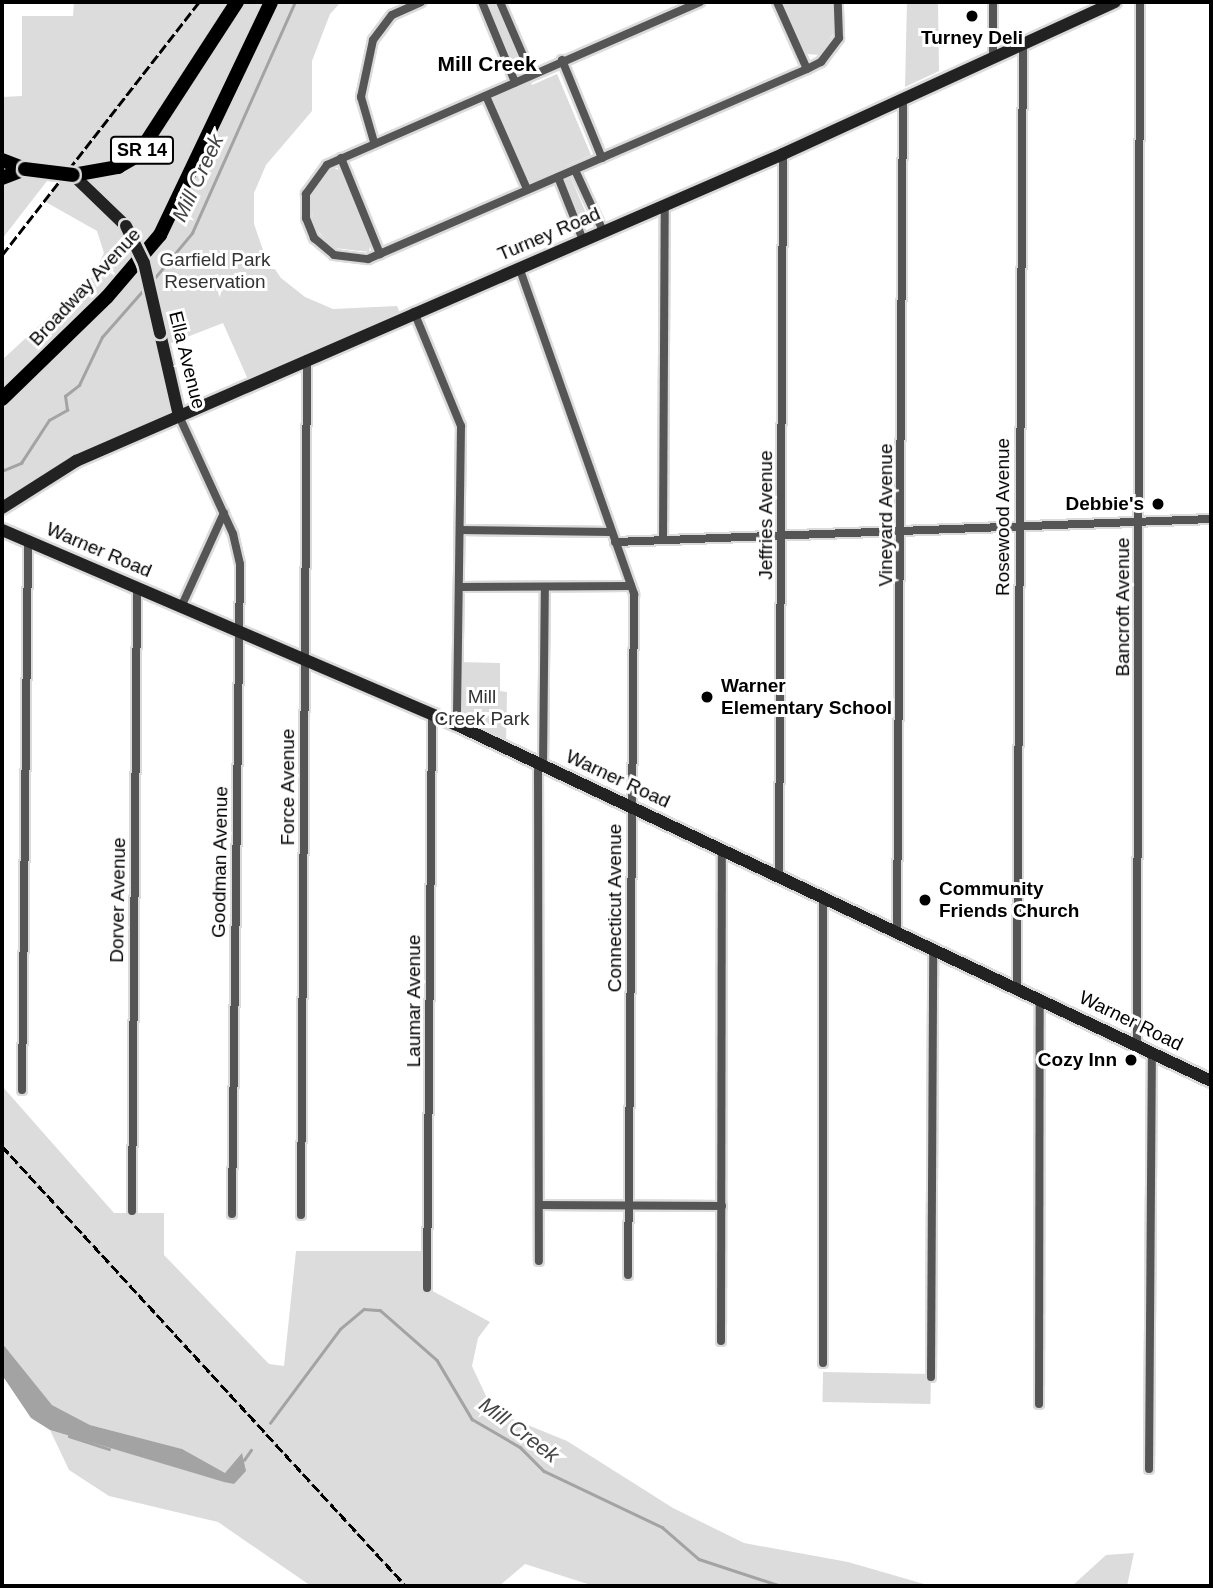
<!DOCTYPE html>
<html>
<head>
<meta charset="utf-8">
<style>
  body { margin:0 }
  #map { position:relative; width:1213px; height:1588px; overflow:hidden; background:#fff; font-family:Arial,sans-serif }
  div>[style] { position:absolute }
  .green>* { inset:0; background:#dcdcdc; transform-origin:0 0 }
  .water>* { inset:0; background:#a3a3a3 }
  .stream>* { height:2.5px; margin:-1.25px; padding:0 1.25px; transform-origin:1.25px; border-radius:1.25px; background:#a3a3a3 }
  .roads { filter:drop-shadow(2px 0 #dbdbdb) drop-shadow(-2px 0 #dbdbdb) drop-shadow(0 2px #dbdbdb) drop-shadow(0 -2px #dbdbdb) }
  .street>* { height:8px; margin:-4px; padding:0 4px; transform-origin:4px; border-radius:4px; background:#555 }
  .secondary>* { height:12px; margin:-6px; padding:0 6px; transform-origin:6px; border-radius:6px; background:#222 }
  .primary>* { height:14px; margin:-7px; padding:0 7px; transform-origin:7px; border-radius:7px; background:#000 }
  .rail>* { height:2.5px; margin-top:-1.25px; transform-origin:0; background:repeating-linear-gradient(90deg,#000 0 10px,transparent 0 13.5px) }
  .bridges { filter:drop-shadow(2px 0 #dbdbdb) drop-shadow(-2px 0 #dbdbdb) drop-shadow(0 2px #dbdbdb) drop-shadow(0 -2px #dbdbdb) }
  .secondary-bridge>* { height:12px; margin:-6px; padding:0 6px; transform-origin:6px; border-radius:6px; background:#222 }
  .primary-bridge>* { height:14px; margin:-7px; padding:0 7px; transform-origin:7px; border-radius:7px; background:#000 }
  .dots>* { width:19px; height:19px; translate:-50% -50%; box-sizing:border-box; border:4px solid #fff; border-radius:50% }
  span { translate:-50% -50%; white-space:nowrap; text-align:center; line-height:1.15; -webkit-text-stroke:6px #fff; paint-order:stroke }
  .shield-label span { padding:2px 5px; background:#fff; border:2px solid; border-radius:5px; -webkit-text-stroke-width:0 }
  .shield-label { font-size:18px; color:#000; font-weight:700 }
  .poi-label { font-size:19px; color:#000; font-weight:700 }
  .right { translate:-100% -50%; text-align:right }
  .left { translate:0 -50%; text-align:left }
  .street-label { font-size:19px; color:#000 }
  .park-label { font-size:19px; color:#333 }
  .neighbourhood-label { font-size:21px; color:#000; font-weight:700 }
  .water-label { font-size:21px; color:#444; font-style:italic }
  .frame { position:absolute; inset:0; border:4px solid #000; pointer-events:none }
</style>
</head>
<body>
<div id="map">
  <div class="green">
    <i style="clip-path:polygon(74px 2px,341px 2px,330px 14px,312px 61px,312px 111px,266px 165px,254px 193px,254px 224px,264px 253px,281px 278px,305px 297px,333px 309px,397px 306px,402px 318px,250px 384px,223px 323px,164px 346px,179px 416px,76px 461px,2px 508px,2px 360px,92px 277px,104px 253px,97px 231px,44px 201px,64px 175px,54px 172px,2px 239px,2px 178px,24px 169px,2px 160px,2px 97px,22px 96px,22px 16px,73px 16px)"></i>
    <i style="clip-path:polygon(483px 2px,496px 2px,532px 85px,557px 74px,591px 155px,566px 166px,591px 225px,583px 229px,558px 171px,530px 183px,493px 96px,518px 86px)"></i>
    <i style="clip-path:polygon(784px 2px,833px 2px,836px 28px,821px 55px,806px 54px)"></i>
    <i style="clip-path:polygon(907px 2px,938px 2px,939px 71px,905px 87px)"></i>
    <i style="clip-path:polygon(332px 168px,340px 170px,371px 241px,369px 252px,334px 248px,313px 226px,311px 196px)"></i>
    <i style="clip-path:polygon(458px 662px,500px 663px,500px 691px,507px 692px,506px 748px,457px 725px)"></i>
    <i style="clip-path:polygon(2px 1086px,114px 1213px,164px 1213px,164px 1255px,269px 1364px,284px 1366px,296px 1251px,428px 1251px,427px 1288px,490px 1322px,478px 1338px,472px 1366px,493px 1411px,567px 1441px,673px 1508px,744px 1543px,848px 1562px,931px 1586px,594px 1586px,525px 1564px,499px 1586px,311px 1586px,218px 1522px,109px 1496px,69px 1470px,50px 1430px,234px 1484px,181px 1449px,90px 1425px,52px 1405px,2px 1343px)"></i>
    <i style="left:823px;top:1372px;width:108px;height:30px;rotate:1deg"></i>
    <i style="clip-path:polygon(1134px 1553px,1127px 1586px,1072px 1586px,1106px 1555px)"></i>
  </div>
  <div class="water">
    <i style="clip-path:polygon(2px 1343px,52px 1405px,90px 1425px,182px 1449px,225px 1473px,242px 1453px,246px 1471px,234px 1484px,224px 1482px,50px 1430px,31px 1418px,2px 1375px)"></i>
  </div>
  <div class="stream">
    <i style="left:153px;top:280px;width:61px;rotate:-50.3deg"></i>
    <i style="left:192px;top:233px;width:253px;rotate:-66deg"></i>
    <i style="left:2px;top:471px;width:21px;rotate:-23deg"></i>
    <i style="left:21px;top:463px;width:51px;rotate:-56.9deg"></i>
    <i style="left:49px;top:420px;width:21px;rotate:-29deg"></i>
    <i style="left:67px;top:410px;width:14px;rotate:-98deg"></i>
    <i style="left:65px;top:396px;width:18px;rotate:-38deg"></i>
    <i style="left:79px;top:385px;width:53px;rotate:-64.4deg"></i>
    <i style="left:102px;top:337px;width:67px;rotate:-48.7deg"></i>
    <i style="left:270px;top:1423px;width:117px;rotate:-53.3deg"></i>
    <i style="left:340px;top:1329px;width:31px;rotate:-40deg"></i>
    <i style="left:364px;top:1309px;width:16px;rotate:4deg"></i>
    <i style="left:380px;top:1310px;width:76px;rotate:41.3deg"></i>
    <i style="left:437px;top:1360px;width:69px;rotate:59.3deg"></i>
    <i style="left:472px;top:1419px;width:56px;rotate:30.3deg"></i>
    <i style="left:520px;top:1447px;width:34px;rotate:45deg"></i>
    <i style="left:544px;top:1471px;width:131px;rotate:25.4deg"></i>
    <i style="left:662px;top:1527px;width:49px;rotate:40.9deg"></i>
    <i style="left:699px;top:1559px;width:86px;rotate:18.2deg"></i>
    <i style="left:69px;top:1436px;width:42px;rotate:18deg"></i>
    <i style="left:244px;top:1460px;width:12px;rotate:-55deg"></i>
  </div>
  <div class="roads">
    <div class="street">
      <i style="left:482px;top:2px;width:87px;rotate:67.6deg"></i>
      <i style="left:500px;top:2px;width:78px;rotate:66.7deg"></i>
      <i style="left:700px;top:2px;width:407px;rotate:156.4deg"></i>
      <i style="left:327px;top:165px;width:36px;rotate:126deg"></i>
      <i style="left:306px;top:194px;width:24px;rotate:90deg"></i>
      <i style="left:306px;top:218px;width:22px;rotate:68deg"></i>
      <i style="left:314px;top:238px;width:26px;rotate:40deg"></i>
      <i style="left:334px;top:255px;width:34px;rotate:7deg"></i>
      <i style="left:368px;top:259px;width:478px;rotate:-23.4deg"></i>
      <i style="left:807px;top:69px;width:16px;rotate:-27deg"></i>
      <i style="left:821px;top:62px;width:30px;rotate:-53deg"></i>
      <i style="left:839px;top:38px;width:36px;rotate:-92deg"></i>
      <i style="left:777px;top:2px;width:73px;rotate:65.9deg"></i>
      <i style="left:993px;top:59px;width:57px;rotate:-90deg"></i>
      <i style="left:562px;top:60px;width:106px;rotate:67.8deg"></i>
      <i style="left:486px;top:96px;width:102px;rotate:66.2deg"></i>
      <i style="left:374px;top:142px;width:47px;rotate:-106.1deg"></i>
      <i style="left:361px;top:97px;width:58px;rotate:-78.1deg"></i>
      <i style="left:373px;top:40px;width:31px;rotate:-53deg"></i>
      <i style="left:392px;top:15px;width:32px;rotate:-24deg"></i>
      <i style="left:341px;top:158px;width:104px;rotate:67.9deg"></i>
      <i style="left:575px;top:170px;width:67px;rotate:65.3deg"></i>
      <i style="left:558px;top:177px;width:68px;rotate:68.4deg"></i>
      <i style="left:519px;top:267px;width:347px;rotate:70.6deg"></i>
      <i style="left:634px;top:594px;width:681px;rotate:90.5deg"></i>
      <i style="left:414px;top:312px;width:123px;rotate:67.6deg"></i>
      <i style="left:461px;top:426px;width:299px;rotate:90.8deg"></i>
      <i style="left:179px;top:416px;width:130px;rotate:65.4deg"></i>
      <i style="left:233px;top:534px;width:31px;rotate:77deg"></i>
      <i style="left:240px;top:564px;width:650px;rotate:90.71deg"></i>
      <i style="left:461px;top:530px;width:150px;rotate:0.8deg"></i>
      <i style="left:663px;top:540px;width:334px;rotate:-89.7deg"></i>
      <i style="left:615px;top:542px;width:596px;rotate:-2.21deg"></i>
      <i style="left:459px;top:587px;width:172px;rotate:-0.3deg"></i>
      <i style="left:182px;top:605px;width:101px;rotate:-65.5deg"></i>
      <i style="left:538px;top:764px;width:497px;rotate:89.9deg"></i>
      <i style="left:543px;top:766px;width:179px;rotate:-89.4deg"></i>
      <i style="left:779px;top:875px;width:721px;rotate:-89.68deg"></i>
      <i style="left:897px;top:931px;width:832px;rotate:-89.59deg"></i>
      <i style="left:1017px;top:988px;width:943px;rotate:-89.64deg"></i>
      <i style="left:1137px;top:1044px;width:1042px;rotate:-89.84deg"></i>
      <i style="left:22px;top:1090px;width:549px;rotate:-89.37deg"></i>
      <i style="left:539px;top:1205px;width:183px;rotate:0.3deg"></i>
      <i style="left:132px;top:1211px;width:623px;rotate:-89.54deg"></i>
      <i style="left:301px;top:1215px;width:856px;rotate:-89.6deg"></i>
      <i style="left:427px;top:1288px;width:573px;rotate:-89.5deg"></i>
      <i style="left:721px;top:1341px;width:492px;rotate:-89.9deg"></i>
      <i style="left:823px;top:1363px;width:466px;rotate:-90deg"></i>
      <i style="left:931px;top:1377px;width:429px;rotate:-89.7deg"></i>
      <i style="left:1039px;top:1404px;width:405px;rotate:-89.9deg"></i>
      <i style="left:1149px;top:1469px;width:417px;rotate:-89.6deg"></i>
    </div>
    <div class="secondary">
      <i style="left:73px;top:175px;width:74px;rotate:43.9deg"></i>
      <i style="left:160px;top:333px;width:85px;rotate:77.1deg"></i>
      <i style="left:2px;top:508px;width:88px;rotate:-32.4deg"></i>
      <i style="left:76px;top:461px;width:771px;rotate:-23.47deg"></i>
      <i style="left:783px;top:154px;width:365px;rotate:-24.6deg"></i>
      <i style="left:2px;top:530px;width:495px;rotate:23.2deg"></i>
      <i style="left:457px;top:725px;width:834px;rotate:25.27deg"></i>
    </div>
    <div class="primary">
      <i style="left:2px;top:160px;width:25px;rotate:21deg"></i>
      <i style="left:73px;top:175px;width:46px;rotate:-10.1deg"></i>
      <i style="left:118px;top:167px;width:22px;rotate:-30deg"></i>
      <i style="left:137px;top:156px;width:184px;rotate:-57deg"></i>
      <i style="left:2px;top:178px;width:25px;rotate:-21deg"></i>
      <i style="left:2px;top:399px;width:146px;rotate:-44.2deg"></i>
      <i style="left:107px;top:297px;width:82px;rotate:-49.5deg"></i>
      <i style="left:160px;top:235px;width:258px;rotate:-64.5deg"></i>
    </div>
  </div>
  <div class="rail">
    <i style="left:2px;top:255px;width:321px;rotate:-52.1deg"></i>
    <i style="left:2px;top:1146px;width:597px;rotate:47.44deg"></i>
  </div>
  <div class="bridges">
    <div class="secondary-bridge">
      <i style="left:126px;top:226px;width:41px;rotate:64.1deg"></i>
      <i style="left:144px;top:263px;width:72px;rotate:77.1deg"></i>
    </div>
    <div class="primary-bridge">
      <i style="left:25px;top:169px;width:48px;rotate:7.1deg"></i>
    </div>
  </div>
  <div class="dots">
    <i style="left:972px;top:16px;background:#000"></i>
    <i style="left:1158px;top:504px;background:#000"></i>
    <i style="left:707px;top:697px;background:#000"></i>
    <i style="left:925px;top:900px;background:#000"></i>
    <i style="left:1131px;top:1060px;background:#000"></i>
  </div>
  <div class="shield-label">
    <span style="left:142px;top:150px">SR 14</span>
  </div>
  <div class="poi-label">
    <span style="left:972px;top:38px">Turney Deli</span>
    <span class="right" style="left:1144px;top:504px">Debbie's</span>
    <span class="left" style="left:721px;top:697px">Warner<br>Elementary School</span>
    <span class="left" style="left:939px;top:900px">Community<br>Friends Church</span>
    <span class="right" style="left:1117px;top:1060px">Cozy Inn</span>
  </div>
  <div class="street-label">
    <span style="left:549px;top:234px;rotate:-23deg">Turney Road</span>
    <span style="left:85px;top:287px;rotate:-47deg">Broadway Avenue</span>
    <span style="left:187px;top:360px;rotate:76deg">Ella Avenue</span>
    <span style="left:766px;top:515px;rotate:-90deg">Jeffries Avenue</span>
    <span style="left:886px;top:515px;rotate:-90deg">Vineyard Avenue</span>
    <span style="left:1003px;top:517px;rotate:-90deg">Rosewood Avenue</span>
    <span style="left:99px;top:550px;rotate:23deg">Warner Road</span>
    <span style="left:1123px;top:607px;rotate:-90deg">Bancroft Avenue</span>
    <span style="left:618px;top:779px;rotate:25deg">Warner Road</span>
    <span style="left:288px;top:787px;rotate:-90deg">Force Avenue</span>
    <span style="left:220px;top:862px;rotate:-89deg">Goodman Avenue</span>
    <span style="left:118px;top:900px;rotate:-89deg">Dorver Avenue</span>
    <span style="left:615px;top:908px;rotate:-90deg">Connecticut Avenue</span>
    <span style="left:414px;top:1001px;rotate:-90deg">Laumar Avenue</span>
    <span style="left:1131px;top:1021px;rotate:26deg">Warner Road</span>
  </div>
  <div class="park-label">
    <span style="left:215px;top:271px">Garfield Park<br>Reservation</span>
    <span style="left:482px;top:708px">Mill<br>Creek Park</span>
  </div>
  <div class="neighbourhood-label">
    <span style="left:487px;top:64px">Mill Creek</span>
  </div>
  <div class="water-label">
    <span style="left:198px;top:178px;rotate:-65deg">Mill Creek</span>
    <span style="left:519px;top:1430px;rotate:37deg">Mill Creek</span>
  </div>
  <div class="frame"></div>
</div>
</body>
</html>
